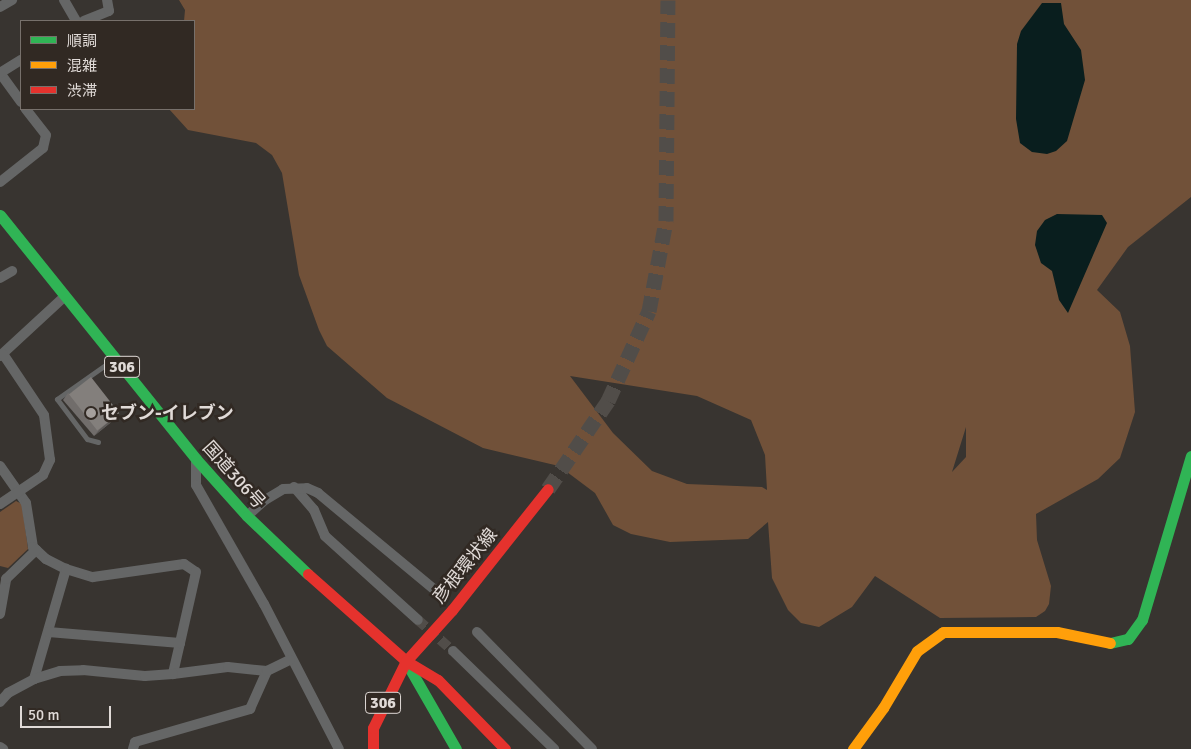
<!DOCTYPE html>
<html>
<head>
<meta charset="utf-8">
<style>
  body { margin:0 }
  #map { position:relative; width:1191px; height:749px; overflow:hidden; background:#383430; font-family:Signika,"Noto Sans JP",sans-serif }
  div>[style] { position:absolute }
  .green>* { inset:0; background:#715139 }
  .water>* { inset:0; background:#091e1e }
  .street-tunnel>* { height:10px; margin-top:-5px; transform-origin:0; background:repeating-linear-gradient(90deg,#514d49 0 10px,transparent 0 15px) }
  .secondary-tunnel>* { height:15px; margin-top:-7.5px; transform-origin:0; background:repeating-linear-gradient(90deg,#514d49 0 15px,transparent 0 23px) }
  .lane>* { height:5px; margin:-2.5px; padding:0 2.5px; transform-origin:2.5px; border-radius:2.5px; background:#656666 }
  .street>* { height:10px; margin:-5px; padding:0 5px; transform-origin:5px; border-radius:5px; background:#656666 }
  .fast>* { height:11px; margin:-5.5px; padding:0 5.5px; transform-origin:5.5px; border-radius:5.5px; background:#30b455 }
  .slow>* { height:11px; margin:-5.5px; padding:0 5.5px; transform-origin:5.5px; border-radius:5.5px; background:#ff9f0a }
  .jam>* { height:11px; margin:-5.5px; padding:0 5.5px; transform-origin:5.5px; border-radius:5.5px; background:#e5322d }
  .wall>* { inset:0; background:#716d6b }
  .shaded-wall>* { inset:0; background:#5c5957 }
  .building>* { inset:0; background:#837f7c; transform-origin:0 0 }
  .dots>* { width:14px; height:14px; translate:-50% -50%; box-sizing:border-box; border:2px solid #312923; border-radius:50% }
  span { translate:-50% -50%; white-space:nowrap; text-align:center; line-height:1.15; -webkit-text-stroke:5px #312923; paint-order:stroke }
  .shield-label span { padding:1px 4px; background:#312923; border:1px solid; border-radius:4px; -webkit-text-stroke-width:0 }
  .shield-label { font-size:16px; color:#e0dad7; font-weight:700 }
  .poi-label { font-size:18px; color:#e0dad7; font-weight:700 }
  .left { translate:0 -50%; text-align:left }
  .street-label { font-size:18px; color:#e0dad7 }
  .legend { position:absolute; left:20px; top:20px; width:175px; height:90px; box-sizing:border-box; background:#312923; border:1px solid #77706b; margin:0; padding:6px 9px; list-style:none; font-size:15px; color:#e0dad7 }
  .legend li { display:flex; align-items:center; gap:10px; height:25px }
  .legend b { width:25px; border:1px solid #77706b }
  .scale { position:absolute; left:20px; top:706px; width:91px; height:22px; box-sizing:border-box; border:2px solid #e0dad7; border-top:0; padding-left:6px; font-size:15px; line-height:18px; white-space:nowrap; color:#e0dad7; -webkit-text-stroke:4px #312923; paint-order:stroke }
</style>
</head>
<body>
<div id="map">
  <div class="green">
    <i style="clip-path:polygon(evenodd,179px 0,1191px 0,1191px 197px,1128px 247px,1097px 290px,1120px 312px,1130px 346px,1135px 412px,1120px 458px,1098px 479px,1036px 514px,1037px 540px,1051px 586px,1049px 604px,1045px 611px,1036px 617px,940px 618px,875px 576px,852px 607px,819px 627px,801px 623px,788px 610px,772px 578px,768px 522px,748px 539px,670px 542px,631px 534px,613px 525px,595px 493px,559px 466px,483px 448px,387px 398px,327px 346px,319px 330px,299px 275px,282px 173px,272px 155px,256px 143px,188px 130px,169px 109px,194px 109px,194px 21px,184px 21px,185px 10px,179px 0,570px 376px,697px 396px,751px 420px,765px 455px,767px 490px,762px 487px,687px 484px,652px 471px,613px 433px,570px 376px,179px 0,966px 426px,966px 457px,952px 472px,966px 427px,966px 426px)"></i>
    <i style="clip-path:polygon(16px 501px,22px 504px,28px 549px,8px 568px,0 566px,0 512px)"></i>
  </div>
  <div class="water">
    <i style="clip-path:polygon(1042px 3px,1061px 3px,1064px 24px,1081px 50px,1085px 80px,1067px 141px,1056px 151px,1047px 154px,1032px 152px,1020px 143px,1016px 119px,1017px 44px,1021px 31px)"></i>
    <i style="clip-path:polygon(1057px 214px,1102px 215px,1107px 223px,1068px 313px,1059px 300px,1052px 271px,1041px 263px,1035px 245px,1037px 231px,1045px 220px)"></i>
  </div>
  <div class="street-tunnel">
    <i style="left:418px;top:620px;width:47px;rotate:41.5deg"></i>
  </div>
  <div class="secondary-tunnel">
    <i style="left:548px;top:489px;width:107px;rotate:-55.7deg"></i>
    <i style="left:608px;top:401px;width:99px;rotate:-65.5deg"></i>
    <i style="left:649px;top:311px;width:92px;rotate:-79.3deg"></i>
    <i style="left:666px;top:221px;width:221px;rotate:-89.5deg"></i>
  </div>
  <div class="lane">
    <i style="left:98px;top:442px;width:11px;rotate:-165deg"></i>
    <i style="left:87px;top:439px;width:50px;rotate:-126.9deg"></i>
    <i style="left:57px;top:399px;width:66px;rotate:-35.1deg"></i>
  </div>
  <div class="street">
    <i style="left:64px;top:0;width:24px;rotate:60deg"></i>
    <i style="left:0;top:7px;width:14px;rotate:-30deg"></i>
    <i style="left:84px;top:21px;width:27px;rotate:-22deg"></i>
    <i style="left:109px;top:11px;width:11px;rotate:-100deg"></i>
    <i style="left:0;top:73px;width:36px;rotate:54deg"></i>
    <i style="left:0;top:73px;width:25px;rotate:-32deg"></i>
    <i style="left:0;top:182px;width:55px;rotate:-38.3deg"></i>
    <i style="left:43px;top:148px;width:13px;rotate:-77deg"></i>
    <i style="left:46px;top:135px;width:33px;rotate:-128deg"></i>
    <i style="left:0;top:278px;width:14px;rotate:-30deg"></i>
    <i style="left:0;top:356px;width:88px;rotate:-42.7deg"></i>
    <i style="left:196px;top:462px;width:23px;rotate:90deg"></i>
    <i style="left:196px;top:485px;width:137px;rotate:60.3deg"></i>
    <i style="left:264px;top:604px;width:163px;rotate:62.7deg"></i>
    <i style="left:0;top:466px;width:45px;rotate:54.9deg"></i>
    <i style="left:26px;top:503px;width:45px;rotate:81deg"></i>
    <i style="left:33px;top:547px;width:18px;rotate:43deg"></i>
    <i style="left:46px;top:559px;width:22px;rotate:27deg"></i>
    <i style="left:294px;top:487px;width:30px;rotate:49deg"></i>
    <i style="left:314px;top:510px;width:28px;rotate:67deg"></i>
    <i style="left:325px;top:536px;width:125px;rotate:42.1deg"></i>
    <i style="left:0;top:504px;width:52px;rotate:-34deg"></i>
    <i style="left:43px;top:475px;width:17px;rotate:-65deg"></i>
    <i style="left:50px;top:460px;width:45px;rotate:-97.6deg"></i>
    <i style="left:44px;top:415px;width:73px;rotate:-123.9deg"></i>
    <i style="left:247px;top:516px;width:24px;rotate:-42deg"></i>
    <i style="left:265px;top:500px;width:21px;rotate:-31deg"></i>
    <i style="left:283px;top:489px;width:24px;rotate:-2deg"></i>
    <i style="left:307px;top:488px;width:12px;rotate:24deg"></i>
    <i style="left:318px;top:493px;width:160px;rotate:39.7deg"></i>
    <i style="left:0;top:614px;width:36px;rotate:-80deg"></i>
    <i style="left:6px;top:579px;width:42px;rotate:-44deg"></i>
    <i style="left:477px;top:632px;width:164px;rotate:45.5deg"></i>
    <i style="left:180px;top:643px;width:32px;rotate:103deg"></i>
    <i style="left:173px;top:674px;width:55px;rotate:-7.3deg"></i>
    <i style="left:228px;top:667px;width:39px;rotate:6deg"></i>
    <i style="left:453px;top:651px;width:141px;rotate:44.1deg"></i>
    <i style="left:34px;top:679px;width:115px;rotate:-73.8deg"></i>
    <i style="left:66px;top:569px;width:28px;rotate:17deg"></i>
    <i style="left:93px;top:577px;width:92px;rotate:-8.1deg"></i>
    <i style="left:184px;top:564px;width:14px;rotate:34deg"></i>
    <i style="left:196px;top:572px;width:73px;rotate:102.7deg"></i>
    <i style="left:180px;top:643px;width:132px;rotate:-175.2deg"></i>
    <i style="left:0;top:702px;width:12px;rotate:-48deg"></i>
    <i style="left:8px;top:693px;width:30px;rotate:-28deg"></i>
    <i style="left:34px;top:679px;width:27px;rotate:-17deg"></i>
    <i style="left:60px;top:671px;width:23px;rotate:-2deg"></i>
    <i style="left:83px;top:670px;width:62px;rotate:5.5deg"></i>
    <i style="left:145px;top:676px;width:28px;rotate:-4deg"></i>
    <i style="left:0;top:747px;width:4px;rotate:34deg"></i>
    <i style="left:133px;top:749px;width:7px;rotate:-74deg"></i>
    <i style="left:135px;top:742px;width:120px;rotate:-16deg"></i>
    <i style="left:250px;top:709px;width:42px;rotate:-65.9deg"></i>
    <i style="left:267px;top:671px;width:25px;rotate:-26deg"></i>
  </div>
  <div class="fast">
    <i style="left:0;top:215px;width:313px;rotate:51.2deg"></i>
    <i style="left:196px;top:459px;width:76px;rotate:48.2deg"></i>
    <i style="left:247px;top:516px;width:84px;rotate:43.6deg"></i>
    <i style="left:1110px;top:643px;width:18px;rotate:-13deg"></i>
    <i style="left:1128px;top:639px;width:24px;rotate:-54deg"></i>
    <i style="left:1142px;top:620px;width:171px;rotate:-73.4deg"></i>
    <i style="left:406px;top:662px;width:100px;rotate:60.1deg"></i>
  </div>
  <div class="slow">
    <i style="left:853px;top:749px;width:51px;rotate:-53.8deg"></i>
    <i style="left:883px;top:708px;width:66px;rotate:-59.2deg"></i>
    <i style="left:917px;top:651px;width:32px;rotate:-36deg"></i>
    <i style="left:943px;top:632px;width:114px"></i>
    <i style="left:1057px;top:632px;width:54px;rotate:11.7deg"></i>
  </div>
  <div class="jam">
    <i style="left:308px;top:574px;width:131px;rotate:41.6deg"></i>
    <i style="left:406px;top:661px;width:37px;rotate:31deg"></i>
    <i style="left:438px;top:680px;width:96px;rotate:45.8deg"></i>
    <i style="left:406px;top:661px;width:69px;rotate:-48deg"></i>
    <i style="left:452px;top:610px;width:154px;rotate:-51.6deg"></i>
    <i style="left:373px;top:749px;width:21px;rotate:-90deg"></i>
    <i style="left:373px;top:728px;width:75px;rotate:-63.8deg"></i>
  </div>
  <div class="wall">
    <i style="clip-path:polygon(68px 393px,115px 419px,94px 436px,63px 400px)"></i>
  </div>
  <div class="shaded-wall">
    <i style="clip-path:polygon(119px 413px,115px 419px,94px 436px,99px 430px)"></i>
  </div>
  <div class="building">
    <i style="left:91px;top:377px;width:46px;height:28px;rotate:52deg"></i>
  </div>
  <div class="dots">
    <i style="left:91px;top:413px;background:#a5a09d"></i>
  </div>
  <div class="shield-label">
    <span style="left:122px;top:367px">306</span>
    <span style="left:383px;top:703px">306</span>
  </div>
  <div class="poi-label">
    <span class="left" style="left:101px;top:413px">セブン-イレブン</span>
  </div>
  <div class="street-label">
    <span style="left:234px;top:475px;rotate:48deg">国道306号</span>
    <span style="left:465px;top:566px;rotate:-51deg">彦根環状線</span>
  </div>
  <ul class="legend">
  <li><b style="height:6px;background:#30b455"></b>順調</li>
  <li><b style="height:6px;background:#ff9f0a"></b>混雑</li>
  <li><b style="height:6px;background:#e5322d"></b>渋滞</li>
  </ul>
  <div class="scale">50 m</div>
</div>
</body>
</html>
